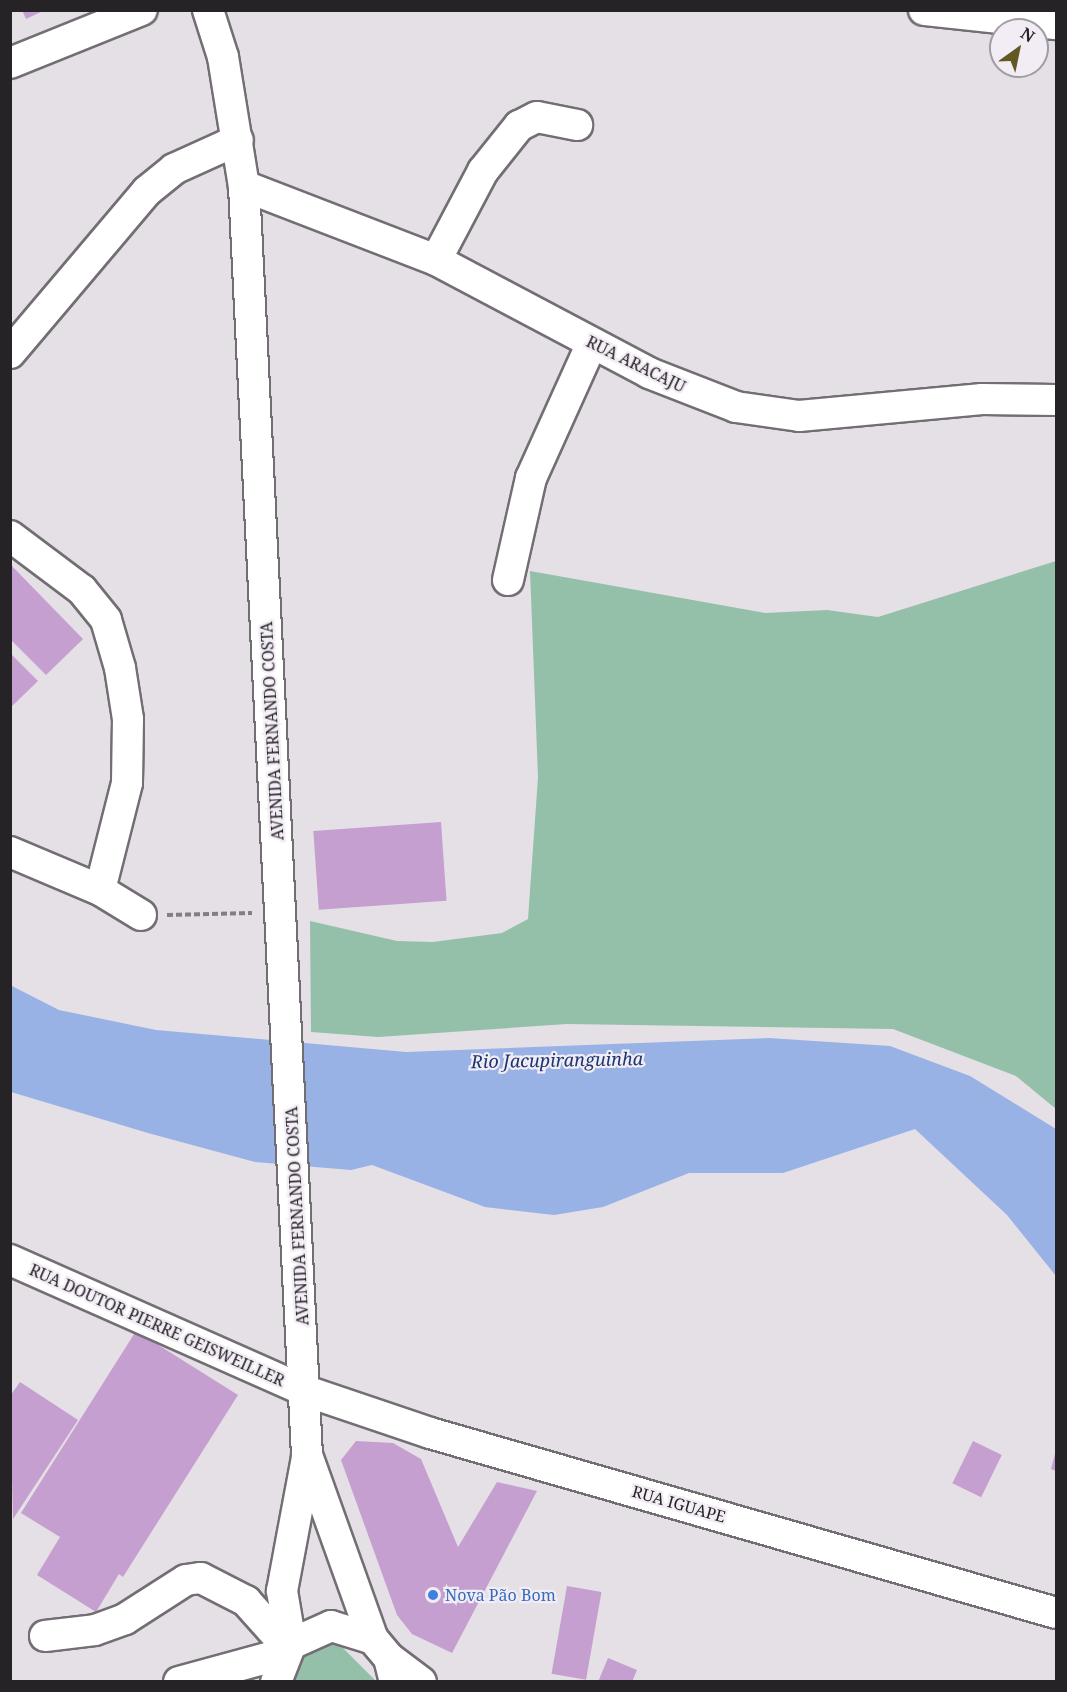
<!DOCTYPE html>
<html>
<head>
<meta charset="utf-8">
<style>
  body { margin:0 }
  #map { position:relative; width:1067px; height:1692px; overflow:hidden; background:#e5dfe6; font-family:"Noto Serif",serif }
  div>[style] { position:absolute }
  .green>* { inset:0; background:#94c0a9 }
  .water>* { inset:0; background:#98b2e5 }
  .building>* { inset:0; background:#c59fcf; transform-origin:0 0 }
  .path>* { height:4px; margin-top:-2px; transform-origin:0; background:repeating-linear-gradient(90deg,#827e83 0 6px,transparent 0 9px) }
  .roads { filter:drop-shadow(2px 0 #736e74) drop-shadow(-2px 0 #736e74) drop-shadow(0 2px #736e74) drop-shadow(0 -2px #736e74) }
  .minor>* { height:30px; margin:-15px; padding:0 15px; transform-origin:15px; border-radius:15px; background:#fff }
  .dots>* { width:16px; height:16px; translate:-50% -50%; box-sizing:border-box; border:3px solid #f2ecf4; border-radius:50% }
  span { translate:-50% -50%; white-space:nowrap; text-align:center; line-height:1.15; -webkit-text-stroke:4.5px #f2ecf4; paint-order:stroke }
  .street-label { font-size:16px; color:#262326 }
  .shop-label { font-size:16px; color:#366cbe }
  .left { translate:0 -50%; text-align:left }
  .water-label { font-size:18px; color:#1b3672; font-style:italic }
  .frame { position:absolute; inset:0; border:12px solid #262326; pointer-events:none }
  .north { position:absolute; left:989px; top:18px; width:60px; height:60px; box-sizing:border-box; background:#f2ecf4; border:2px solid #a09ca2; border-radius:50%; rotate:33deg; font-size:16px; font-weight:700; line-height:24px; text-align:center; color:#262326 }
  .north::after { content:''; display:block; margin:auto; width:21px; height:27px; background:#625825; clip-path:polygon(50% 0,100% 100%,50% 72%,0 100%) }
</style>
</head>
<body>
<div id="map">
  <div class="green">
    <i style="clip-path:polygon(1056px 561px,1056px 1109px,1016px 1076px,893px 1029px,567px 1024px,378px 1037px,311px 1032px,310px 921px,397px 941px,433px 942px,502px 933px,528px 919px,538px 777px,530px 571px,765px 613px,827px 610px,878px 617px)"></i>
    <i style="clip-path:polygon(324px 1640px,343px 1648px,376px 1681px,287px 1682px,290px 1658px)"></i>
  </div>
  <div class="water">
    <i style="clip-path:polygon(10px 985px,59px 1010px,156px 1030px,406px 1052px,769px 1038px,890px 1046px,970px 1076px,1056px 1129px,1056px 1276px,1007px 1215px,915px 1129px,783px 1173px,689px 1173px,603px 1207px,554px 1215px,485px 1207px,372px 1165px,351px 1170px,255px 1162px,148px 1133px,11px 1092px)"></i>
  </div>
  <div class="building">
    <i style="clip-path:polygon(22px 10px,45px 10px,26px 19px)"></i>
    <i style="clip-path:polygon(10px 564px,83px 639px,46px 675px,10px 639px)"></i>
    <i style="clip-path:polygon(10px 653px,38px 681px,10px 708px)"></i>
    <i style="left:441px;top:822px;width:79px;height:128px;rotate:86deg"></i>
    <i style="clip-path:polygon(136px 1331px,238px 1395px,123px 1577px,119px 1574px,96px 1612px,37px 1575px,60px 1537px,21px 1513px)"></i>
    <i style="clip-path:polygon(20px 1382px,78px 1420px,13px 1519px,10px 1396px)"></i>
    <i style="clip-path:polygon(356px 1441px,393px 1443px,421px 1459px,458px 1547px,497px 1482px,537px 1491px,452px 1653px,412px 1634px,397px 1615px,341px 1460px)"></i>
    <i style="left:973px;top:1441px;width:32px;height:47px;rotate:26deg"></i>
    <i style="clip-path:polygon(1056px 1450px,1056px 1471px,1051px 1469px)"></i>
    <i style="left:567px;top:1586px;width:35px;height:89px;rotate:10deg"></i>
    <i style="clip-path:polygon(608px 1658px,637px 1670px,632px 1682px,598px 1682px)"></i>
  </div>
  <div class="path">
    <i style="left:167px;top:915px;width:85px;rotate:-1.3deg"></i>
  </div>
  <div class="roads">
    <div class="minor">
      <i style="left:208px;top:10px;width:49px;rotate:72.3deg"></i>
      <i style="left:223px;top:57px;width:131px;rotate:80.8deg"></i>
      <i style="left:244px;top:186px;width:1271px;rotate:87.16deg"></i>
      <i style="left:307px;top:1455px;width:195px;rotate:70.3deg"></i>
      <i style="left:924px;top:10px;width:133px;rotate:6.1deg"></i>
      <i style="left:10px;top:63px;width:142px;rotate:-21.9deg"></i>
      <i style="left:244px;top:186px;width:206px;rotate:21.1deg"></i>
      <i style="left:436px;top:260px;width:241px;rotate:27.9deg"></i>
      <i style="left:649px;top:373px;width:93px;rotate:21.3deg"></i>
      <i style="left:736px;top:407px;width:64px;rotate:8.1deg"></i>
      <i style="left:799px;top:416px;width:184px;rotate:-5.3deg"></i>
      <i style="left:982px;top:399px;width:74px;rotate:0.8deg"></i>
      <i style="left:436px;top:260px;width:101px;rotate:-62.2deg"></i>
      <i style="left:483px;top:171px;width:58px;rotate:-51.3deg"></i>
      <i style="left:519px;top:126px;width:20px;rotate:-27deg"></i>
      <i style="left:537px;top:117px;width:41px;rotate:11.3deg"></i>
      <i style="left:10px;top:353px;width:212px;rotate:-49.8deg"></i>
      <i style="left:147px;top:191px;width:35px;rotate:-39deg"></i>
      <i style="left:174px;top:169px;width:70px;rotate:-24.4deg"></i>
      <i style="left:10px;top:536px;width:90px;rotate:36.9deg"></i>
      <i style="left:82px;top:590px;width:38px;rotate:51deg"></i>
      <i style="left:106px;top:620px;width:50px;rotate:73.7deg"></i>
      <i style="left:120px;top:668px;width:52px;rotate:81.1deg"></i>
      <i style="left:128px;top:719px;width:64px;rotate:90.9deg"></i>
      <i style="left:127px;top:783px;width:110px;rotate:104.2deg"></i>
      <i style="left:508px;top:580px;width:105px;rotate:-77.3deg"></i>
      <i style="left:531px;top:478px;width:148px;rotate:-65.7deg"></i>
      <i style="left:10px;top:852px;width:98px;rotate:22.9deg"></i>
      <i style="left:100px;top:890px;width:48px;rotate:31.4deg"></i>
      <i style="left:10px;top:1260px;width:321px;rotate:23.9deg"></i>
      <i style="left:303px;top:1390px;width:134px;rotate:18.7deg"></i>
      <i style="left:430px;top:1433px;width:651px;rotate:16.04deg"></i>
      <i style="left:45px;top:1636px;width:50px;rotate:-6.8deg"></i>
      <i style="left:95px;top:1630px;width:32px;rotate:-20deg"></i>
      <i style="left:125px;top:1619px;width:72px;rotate:-32.6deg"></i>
      <i style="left:186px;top:1580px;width:15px;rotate:-8deg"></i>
      <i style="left:201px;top:1578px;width:51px;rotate:27.1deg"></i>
      <i style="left:246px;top:1601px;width:63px;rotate:48.2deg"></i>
      <i style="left:291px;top:1644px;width:54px;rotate:-99.6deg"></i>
      <i style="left:282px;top:1591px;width:135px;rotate:-79.4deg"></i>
      <i style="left:389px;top:1658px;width:40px;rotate:37deg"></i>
      <i style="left:179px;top:1682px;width:110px;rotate:-15.3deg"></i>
      <i style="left:276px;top:1682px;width:41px;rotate:-68.5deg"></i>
      <i style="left:291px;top:1644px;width:44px;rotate:-24.2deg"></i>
      <i style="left:331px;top:1626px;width:44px;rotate:17.2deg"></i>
      <i style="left:373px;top:1639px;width:25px;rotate:50deg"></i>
      <i style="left:389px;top:1658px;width:25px;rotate:76deg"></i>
    </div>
  </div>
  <div class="dots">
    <i style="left:433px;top:1595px;background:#3f7fe0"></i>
  </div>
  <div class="street-label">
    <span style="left:636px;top:364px;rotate:26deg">RUA ARACAJU</span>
    <span style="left:272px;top:731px;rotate:-93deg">AVENIDA FERNANDO COSTA</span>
    <span style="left:297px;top:1216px;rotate:-93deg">AVENIDA FERNANDO COSTA</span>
    <span style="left:157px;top:1325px;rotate:24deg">RUA DOUTOR PIERRE GEISWEILLER</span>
    <span style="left:679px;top:1504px;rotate:16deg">RUA IGUAPE</span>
  </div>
  <div class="shop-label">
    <span class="left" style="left:445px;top:1595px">Nova Pão Bom</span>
  </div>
  <div class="water-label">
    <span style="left:557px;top:1060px;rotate:-1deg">Rio Jacupiranguinha</span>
  </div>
  <div class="frame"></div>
  <div class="north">N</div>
</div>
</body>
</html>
